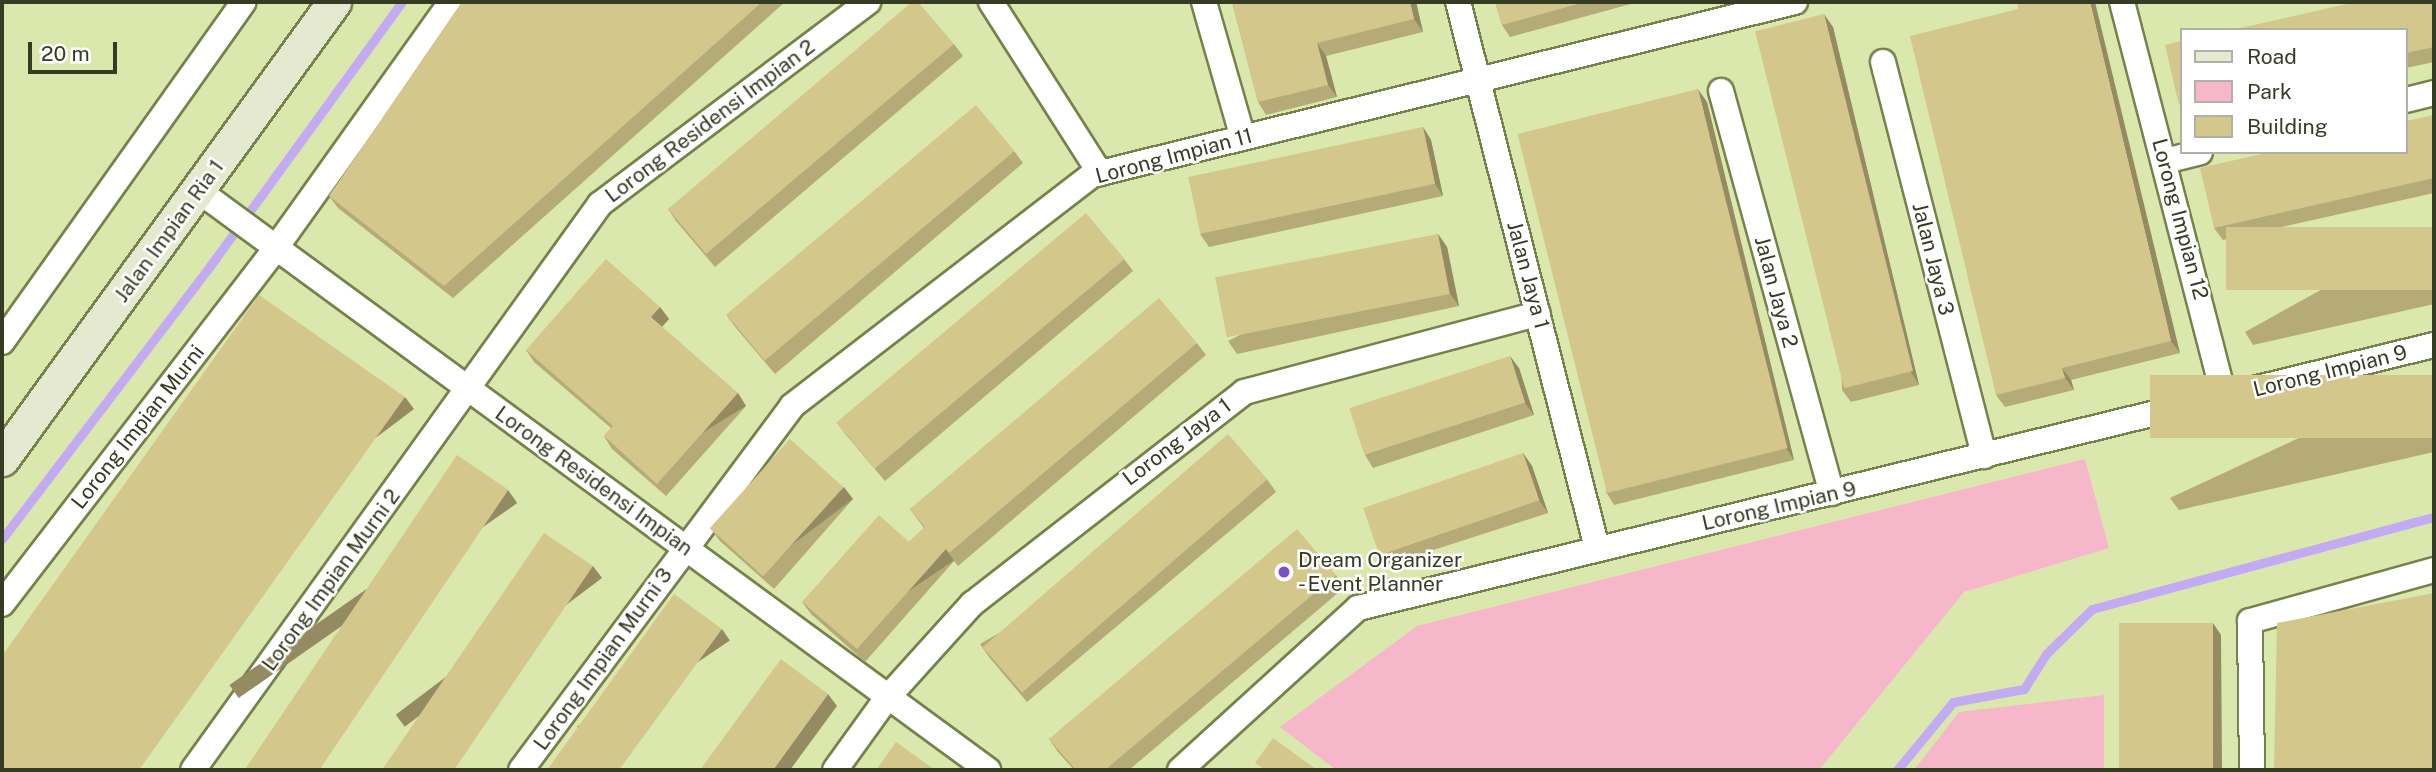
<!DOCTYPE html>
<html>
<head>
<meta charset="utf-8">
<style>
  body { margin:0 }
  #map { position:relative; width:2436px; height:772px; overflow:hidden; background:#dae8ad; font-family:"Public Sans",sans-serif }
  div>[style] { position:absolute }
  .green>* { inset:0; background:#f6b7ca }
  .stream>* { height:9px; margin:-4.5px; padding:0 4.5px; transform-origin:4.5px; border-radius:4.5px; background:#c2abf3 }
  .roads { filter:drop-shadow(2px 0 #76814b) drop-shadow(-2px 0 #76814b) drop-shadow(0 2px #76814b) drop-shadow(0 -2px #76814b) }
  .street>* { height:24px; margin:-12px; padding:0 12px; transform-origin:12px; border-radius:12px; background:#fff }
  .secondary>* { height:33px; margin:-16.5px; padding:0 16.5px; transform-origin:16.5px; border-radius:16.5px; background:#e4e9d0 }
  .wall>* { inset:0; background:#b5ab78 }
  .shaded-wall>* { inset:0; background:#948b62; transform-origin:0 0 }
  .building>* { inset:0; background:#d3c78c; transform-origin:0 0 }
  .dots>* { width:19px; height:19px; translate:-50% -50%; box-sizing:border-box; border:4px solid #fff; border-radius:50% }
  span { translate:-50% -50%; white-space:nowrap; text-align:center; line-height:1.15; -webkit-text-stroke:5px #fff; paint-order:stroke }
  .street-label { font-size:21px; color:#363b24 }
  .poi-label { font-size:21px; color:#363b24 }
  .left { translate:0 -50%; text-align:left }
  .frame { position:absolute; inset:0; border:4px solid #363b24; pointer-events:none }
  .legend { position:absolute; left:2180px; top:28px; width:228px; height:126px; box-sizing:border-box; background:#fff; border:2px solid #afb1a7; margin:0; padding:9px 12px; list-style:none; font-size:21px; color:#363b24 }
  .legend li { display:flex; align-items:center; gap:14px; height:35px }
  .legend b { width:35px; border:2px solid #afb1a7 }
  .scale { position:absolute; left:28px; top:42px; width:89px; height:32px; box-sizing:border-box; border:4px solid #363b24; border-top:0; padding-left:9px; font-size:21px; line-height:24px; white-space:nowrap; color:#363b24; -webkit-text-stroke:5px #fff; paint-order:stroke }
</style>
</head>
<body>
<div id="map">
  <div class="green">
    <i style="clip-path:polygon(2085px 459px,2109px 548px,1964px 592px,1819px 770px,1336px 770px,1280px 727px,1417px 626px)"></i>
    <i style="clip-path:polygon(2104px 695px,2104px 770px,1914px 770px,1959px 712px)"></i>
  </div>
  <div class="stream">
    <i style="left:2px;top:539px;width:343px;rotate:-52.7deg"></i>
    <i style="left:210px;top:266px;width:326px;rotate:-54deg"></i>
    <i style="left:1897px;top:770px;width:88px;rotate:-50.5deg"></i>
    <i style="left:1953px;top:702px;width:72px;rotate:-10.4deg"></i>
    <i style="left:2024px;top:689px;width:41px;rotate:-57.8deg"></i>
    <i style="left:2046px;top:654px;width:64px;rotate:-44.4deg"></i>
    <i style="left:2092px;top:609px;width:354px;rotate:-15.1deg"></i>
  </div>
  <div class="roads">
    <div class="street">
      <i style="left:991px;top:2px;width:203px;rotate:57.5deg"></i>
      <i style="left:1204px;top:2px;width:141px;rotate:74deg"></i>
      <i style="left:1458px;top:2px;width:563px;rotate:75.72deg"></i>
      <i style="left:2122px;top:2px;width:408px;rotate:75.5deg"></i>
      <i style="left:1883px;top:62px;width:407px;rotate:75.6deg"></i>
      <i style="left:1721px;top:91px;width:417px;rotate:74.6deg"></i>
      <i style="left:2406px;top:100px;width:29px;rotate:-14deg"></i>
      <i style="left:2165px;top:161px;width:36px;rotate:-14deg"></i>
      <i style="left:199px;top:191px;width:979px;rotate:36.27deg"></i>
      <i style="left:2px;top:342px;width:417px;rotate:-54.6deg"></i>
      <i style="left:2px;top:604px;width:448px;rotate:-52.4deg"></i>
      <i style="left:275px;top:249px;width:303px;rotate:-54.5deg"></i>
      <i style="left:193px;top:770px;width:697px;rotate:-54.28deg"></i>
      <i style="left:600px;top:204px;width:336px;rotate:-37deg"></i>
      <i style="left:521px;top:770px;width:454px;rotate:-53.3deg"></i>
      <i style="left:792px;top:406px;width:379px;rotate:-37.6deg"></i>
      <i style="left:1092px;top:175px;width:724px;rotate:-13.83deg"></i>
      <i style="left:835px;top:770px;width:89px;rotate:-54.2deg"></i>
      <i style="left:887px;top:698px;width:127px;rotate:-47.9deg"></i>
      <i style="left:972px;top:604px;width:345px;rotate:-37.9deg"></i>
      <i style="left:1244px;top:392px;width:304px;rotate:-14.9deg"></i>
      <i style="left:1180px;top:770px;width:241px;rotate:-42.3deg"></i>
      <i style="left:1358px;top:608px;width:1108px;rotate:-13.74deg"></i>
      <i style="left:2252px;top:770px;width:149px;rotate:-90.8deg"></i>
      <i style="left:2250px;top:621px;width:191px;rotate:-15.5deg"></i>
    </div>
    <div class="secondary">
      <i style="left:2px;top:459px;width:565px;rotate:-54deg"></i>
    </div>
  </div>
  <div class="wall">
    <i style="clip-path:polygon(462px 2px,785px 2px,453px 298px,338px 208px,329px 196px)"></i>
    <i style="clip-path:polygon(1232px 2px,1416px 2px,1423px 32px,1326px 56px,1337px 97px,1266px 115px,1258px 102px)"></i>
    <i style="clip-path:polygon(1495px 2px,1638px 2px,1510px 37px,1502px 25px)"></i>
    <i style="clip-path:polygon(2163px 2px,2177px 2px,2165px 4px)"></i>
    <i style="clip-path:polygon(2434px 2px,2434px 62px,2406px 68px,2406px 30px)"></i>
    <i style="clip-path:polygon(2018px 9px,2180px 353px,2071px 380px,2074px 390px,2005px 407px,1996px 395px)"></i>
    <i style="clip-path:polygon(1833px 27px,1919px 385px,1851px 402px,1842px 390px)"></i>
    <i style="clip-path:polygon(954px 44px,963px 56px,715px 267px,676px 221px,668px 209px)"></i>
    <i style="clip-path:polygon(1707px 102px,1794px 460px,1614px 505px,1606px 492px)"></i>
    <i style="clip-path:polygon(2434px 115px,2434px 193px,2223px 240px,2214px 228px)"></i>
    <i style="clip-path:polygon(1423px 127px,1431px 140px,1443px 196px,1209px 247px,1200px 234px)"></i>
    <i style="clip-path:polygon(1014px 151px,1023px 163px,775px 374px,736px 328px,727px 316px)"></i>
    <i style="clip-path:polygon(2434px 227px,2434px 304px,2253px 345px,2245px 332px)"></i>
    <i style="clip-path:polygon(1438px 234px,1447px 247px,1459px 306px,1237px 354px,1228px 341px)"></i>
    <i style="clip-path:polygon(1124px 259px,1133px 271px,885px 481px,846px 435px,837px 423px)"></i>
    <i style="clip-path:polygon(660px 307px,669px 319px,662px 327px,746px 406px,666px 496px,612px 449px,604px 436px,611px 428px,534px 362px,526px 350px)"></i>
    <i style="clip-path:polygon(1197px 343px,1206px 355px,958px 566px,954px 561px,865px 662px,811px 614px,802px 602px,909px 542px,924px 528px,910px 509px)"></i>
    <i style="clip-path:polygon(1519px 368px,1534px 415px,1373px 468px,1365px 455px)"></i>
    <i style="clip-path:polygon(2434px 375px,2434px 452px,2179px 510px,2170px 498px)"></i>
    <i style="clip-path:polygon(1523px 453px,1532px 466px,1548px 513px,1387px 565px,1378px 553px)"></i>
    <i style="clip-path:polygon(1267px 479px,1276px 492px,1027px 702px,989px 657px,980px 644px)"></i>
    <i style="clip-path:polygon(853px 499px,774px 589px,720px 541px,711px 529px)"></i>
    <i style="clip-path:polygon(1336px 575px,1345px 587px,1129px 770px,1074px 770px,1058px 752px,1049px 739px)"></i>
  </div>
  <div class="shaded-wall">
    <i style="clip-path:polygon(1410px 2px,1416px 2px,1423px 32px,1414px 19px)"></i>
    <i style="clip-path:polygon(2090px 2px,2095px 2px,2180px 353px,2171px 341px)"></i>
    <i style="clip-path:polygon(1824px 14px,1833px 27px,1919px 385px,1911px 372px)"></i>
    <i style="clip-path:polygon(1317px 43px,1326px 56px,1337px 97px,1328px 85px)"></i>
    <i style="clip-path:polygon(1698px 89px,1707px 102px,1794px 460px,1786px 448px)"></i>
    <i style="clip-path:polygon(1423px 127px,1431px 140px,1443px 196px,1435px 184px)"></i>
    <i style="clip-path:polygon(1438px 234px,1447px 247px,1459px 306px,1450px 294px)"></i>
    <i style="clip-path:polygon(660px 307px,669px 319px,659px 330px,651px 317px)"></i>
    <i style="clip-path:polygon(1510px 356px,1519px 368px,1534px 415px,1525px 403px)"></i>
    <i style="clip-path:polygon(2062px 368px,2071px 380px,2074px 390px,2065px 378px)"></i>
    <i style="left:738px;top:393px;width:15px;height:122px;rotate:58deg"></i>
    <i style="left:405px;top:397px;width:15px;height:458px;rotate:53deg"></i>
    <i style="clip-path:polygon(1523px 453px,1532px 466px,1548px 513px,1539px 500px)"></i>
    <i style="left:844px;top:487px;width:15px;height:119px;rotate:53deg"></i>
    <i style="left:508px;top:490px;width:16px;height:340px;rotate:55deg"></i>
    <i style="left:946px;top:549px;width:14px;height:134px;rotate:56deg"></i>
    <i style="left:593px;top:566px;width:15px;height:247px;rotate:53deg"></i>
    <i style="clip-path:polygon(2213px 623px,2221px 635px,2222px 770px,2213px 770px)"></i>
    <i style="left:722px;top:629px;width:14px;height:175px;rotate:56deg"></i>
    <i style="clip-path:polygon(828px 694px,837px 706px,790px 770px,773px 770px)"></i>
  </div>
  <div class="building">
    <i style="clip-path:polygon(462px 2px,762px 2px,444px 286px,329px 196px)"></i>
    <i style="clip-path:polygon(912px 2px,918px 2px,954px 44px,706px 254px,668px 209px)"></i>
    <i style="clip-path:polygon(1232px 2px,1410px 2px,1414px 19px,1317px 43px,1328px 85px,1258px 102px)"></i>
    <i style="clip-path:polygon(1495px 2px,1585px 2px,1502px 25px)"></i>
    <i style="clip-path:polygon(2017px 2px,2090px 2px,2171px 341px,2062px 368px,2065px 378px,1996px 395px,1910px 36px,2018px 9px)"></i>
    <i style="clip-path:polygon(2356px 2px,2434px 2px,2434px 47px,2406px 53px,2406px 30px,2232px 30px)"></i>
    <i style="left:1824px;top:14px;width:368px;height:71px;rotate:76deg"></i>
    <i style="clip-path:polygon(2182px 41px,2182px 104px,2179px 105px,2165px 45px)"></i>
    <i style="left:1698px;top:89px;width:370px;height:186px;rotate:76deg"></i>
    <i style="left:976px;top:105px;width:60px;height:326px;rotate:50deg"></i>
    <i style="clip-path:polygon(2434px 115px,2434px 178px,2214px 228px,2200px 168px,2270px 152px,2406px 152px,2406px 121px)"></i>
    <i style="left:1423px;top:127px;width:58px;height:240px;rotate:78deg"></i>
    <i style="left:1086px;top:213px;width:60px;height:326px;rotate:50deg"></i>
    <i style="left:2434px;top:227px;width:63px;height:208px;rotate:90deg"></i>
    <i style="left:1438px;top:234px;width:61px;height:227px;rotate:79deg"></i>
    <i style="clip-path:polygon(606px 259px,660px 307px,651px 317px,738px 393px,657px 484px,604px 436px,613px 426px,526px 350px)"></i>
    <i style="clip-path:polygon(259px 295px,405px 397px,139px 770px,2px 770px,2px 656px)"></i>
    <i style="clip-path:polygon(1159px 298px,1197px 343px,949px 553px,946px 549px,857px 649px,802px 602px,879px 515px,909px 542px,925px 527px,910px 509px)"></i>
    <i style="left:1510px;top:356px;width:49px;height:169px;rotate:72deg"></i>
    <i style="left:2434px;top:375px;width:63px;height:284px;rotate:90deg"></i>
    <i style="left:1228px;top:434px;width:60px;height:325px;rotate:49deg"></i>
    <i style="left:790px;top:439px;width:72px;height:120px;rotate:42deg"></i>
    <i style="left:1523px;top:453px;width:50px;height:169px;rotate:71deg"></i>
    <i style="left:457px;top:455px;width:62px;height:383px;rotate:34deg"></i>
    <i style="clip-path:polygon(1297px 529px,1336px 575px,1105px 770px,1076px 770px,1049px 739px)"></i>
    <i style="clip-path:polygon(544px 533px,593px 566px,454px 770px,382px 770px)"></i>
    <i style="clip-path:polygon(2434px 593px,2434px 770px,2274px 770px,2277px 623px)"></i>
    <i style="clip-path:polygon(674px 594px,722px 629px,619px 770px,547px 770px)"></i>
    <i style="left:2213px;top:623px;width:147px;height:94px;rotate:90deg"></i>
    <i style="clip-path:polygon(781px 659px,828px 694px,773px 770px,700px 770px)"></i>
    <i style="clip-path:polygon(1273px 738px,1317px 770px,1265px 770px,1255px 763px)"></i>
    <i style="clip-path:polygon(896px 742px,935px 770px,876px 770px)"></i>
  </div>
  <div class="dots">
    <i style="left:1284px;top:572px;background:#7e4ec6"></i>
  </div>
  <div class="street-label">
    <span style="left:710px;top:121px;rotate:-37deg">Lorong Residensi Impian 2</span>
    <span style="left:1174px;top:156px;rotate:-15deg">Lorong Impian 11</span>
    <span style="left:2180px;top:219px;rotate:75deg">Lorong Impian 12</span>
    <span style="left:169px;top:231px;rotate:-54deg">Jalan Impian Ria 1</span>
    <span style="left:1933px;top:259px;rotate:76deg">Jalan Jaya 3</span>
    <span style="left:1528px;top:275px;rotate:75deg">Jalan Jaya 1</span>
    <span style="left:1776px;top:292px;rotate:75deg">Jalan Jaya 2</span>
    <span style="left:2330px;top:371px;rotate:-14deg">Lorong Impian 9</span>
    <span style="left:138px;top:427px;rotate:-52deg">Lorong Impian Murni</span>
    <span style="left:1177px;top:442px;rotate:-37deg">Lorong Jaya 1</span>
    <span style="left:594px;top:481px;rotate:36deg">Lorong Residensi Impian</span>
    <span style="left:1779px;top:506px;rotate:-13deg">Lorong Impian 9</span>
    <span style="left:331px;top:580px;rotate:-54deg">Lorong Impian Murni 2</span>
    <span style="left:603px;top:659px;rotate:-54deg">Lorong Impian Murni 3</span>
  </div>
  <div class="poi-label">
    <span class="left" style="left:1298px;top:572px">Dream Organizer<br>- Event Planner</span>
  </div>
  <div class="frame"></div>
  <ul class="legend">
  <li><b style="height:9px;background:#e4e9d0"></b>Road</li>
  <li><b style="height:19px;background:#f6b7ca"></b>Park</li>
  <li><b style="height:19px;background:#d3c78c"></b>Building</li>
  </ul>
  <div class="scale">20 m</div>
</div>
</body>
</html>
